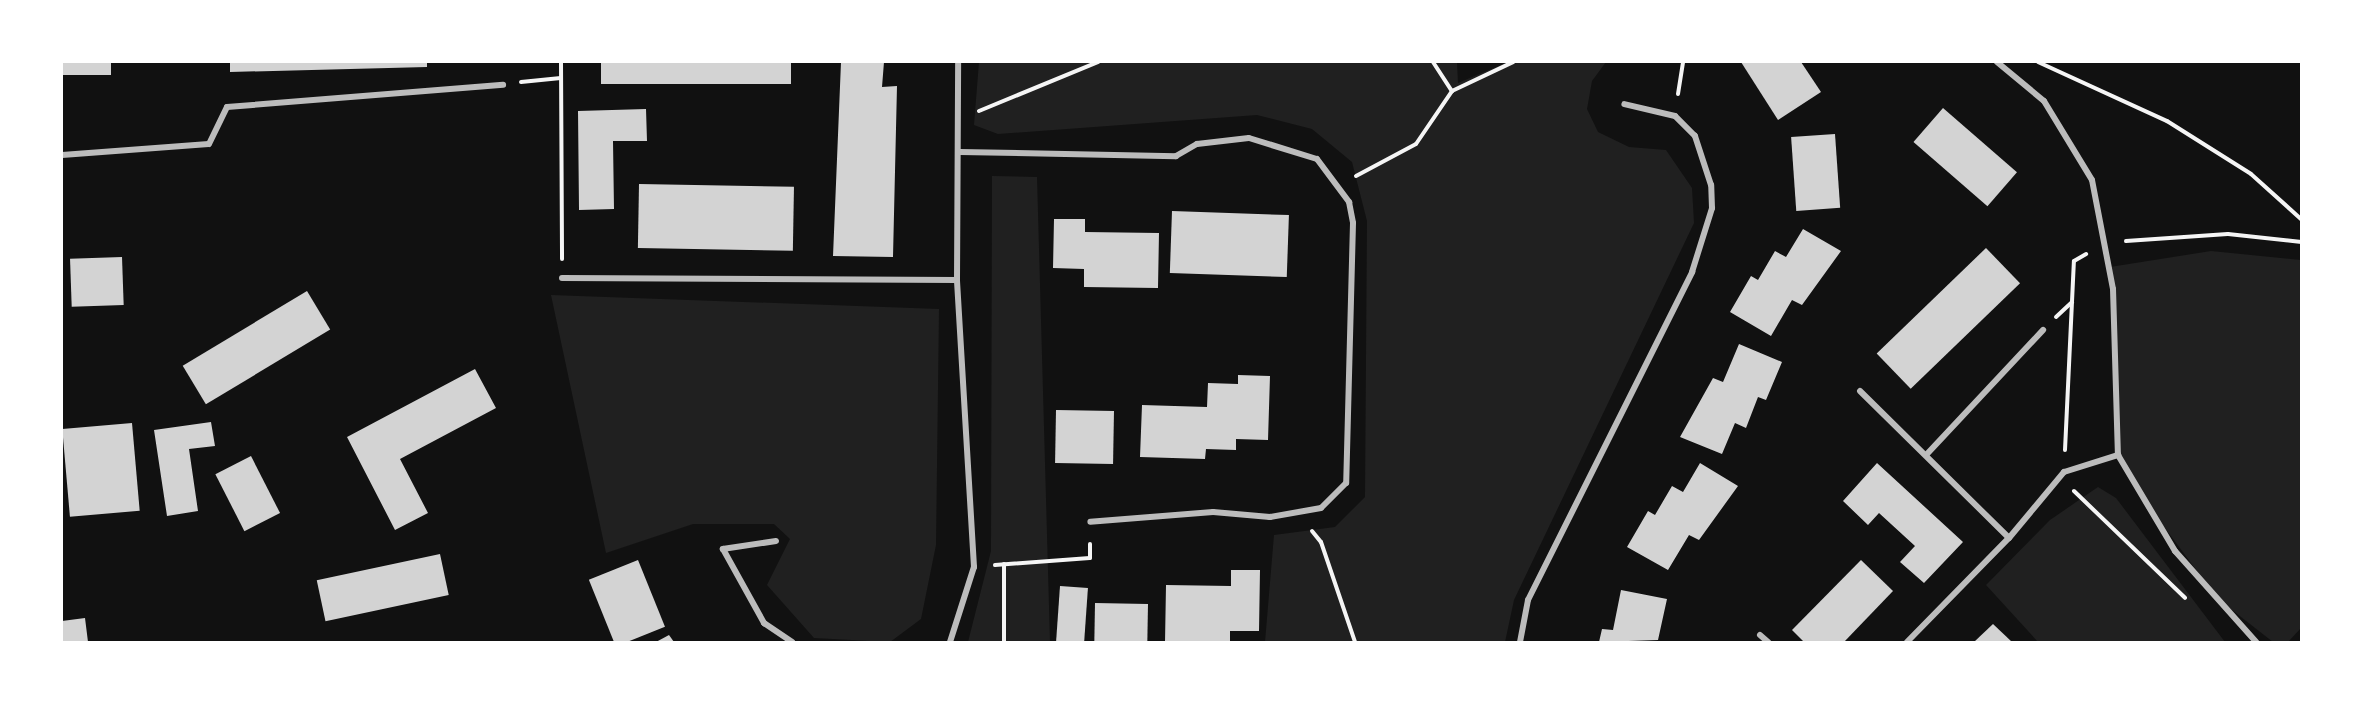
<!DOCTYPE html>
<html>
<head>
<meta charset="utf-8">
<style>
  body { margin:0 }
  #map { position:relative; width:2363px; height:704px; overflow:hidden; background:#111; font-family:"IBM Plex Sans",sans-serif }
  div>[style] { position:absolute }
  .green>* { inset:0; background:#202020 }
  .building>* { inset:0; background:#d3d3d3; transform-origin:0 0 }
  .path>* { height:4px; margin:-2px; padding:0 2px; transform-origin:2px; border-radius:2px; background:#f5f5f5 }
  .minor>* { height:6px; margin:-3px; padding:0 3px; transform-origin:3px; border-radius:3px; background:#bcbcbc }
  span { translate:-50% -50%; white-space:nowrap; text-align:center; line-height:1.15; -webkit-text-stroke:4.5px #fff; paint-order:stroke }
  .frame { position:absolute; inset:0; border:63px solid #fff; pointer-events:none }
</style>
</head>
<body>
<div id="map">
  <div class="green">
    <i style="clip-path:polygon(979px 62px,1457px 62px,1458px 83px,1508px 62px,1606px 62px,1592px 81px,1587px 109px,1598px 132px,1629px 147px,1666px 150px,1692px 188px,1694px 223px,1514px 600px,1505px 642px,1265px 642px,1274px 535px,1335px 527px,1365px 497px,1367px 221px,1352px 162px,1312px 129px,1257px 115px,998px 134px,974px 125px)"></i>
    <i style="clip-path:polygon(992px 176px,1037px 177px,1050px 642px,968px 642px,991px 551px)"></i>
    <i style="clip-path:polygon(2211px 251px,2301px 260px,2302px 627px,2288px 642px,2273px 642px,2218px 599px,2132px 484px,2118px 455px,2110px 267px)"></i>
    <i style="clip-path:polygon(551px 295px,939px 309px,936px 545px,921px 619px,890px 642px,814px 638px,767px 585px,790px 539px,774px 524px,693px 524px,606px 553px)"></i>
    <i style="clip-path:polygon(2098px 487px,2116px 498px,2225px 642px,2038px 642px,1986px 585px,2050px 520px)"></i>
  </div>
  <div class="building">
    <i style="left:62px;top:62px;width:49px;height:13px"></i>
    <i style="clip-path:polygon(230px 62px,427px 62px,427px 67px,230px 72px)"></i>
    <i style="left:601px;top:62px;width:190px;height:22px"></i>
    <i style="clip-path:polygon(841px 62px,884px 62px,882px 87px,897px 86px,893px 257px,833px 256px)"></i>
    <i style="clip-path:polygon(1741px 62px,1801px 62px,1821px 92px,1778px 120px)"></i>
    <i style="left:1943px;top:108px;width:98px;height:45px;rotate:41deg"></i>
    <i style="clip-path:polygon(646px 109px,647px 141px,613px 141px,614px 209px,579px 210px,578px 111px)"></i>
    <i style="left:1835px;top:134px;width:74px;height:44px;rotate:86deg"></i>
    <i style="left:639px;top:184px;width:155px;height:64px;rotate:1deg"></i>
    <i style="left:1172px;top:211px;width:117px;height:62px;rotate:2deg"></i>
    <i style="clip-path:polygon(1054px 219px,1085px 219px,1085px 232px,1159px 233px,1158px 288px,1084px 287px,1084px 269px,1053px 268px)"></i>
    <i style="clip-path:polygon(1803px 229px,1841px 251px,1802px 305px,1792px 300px,1771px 336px,1730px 312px,1751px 276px,1758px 280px,1775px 251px,1786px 257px)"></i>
    <i style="left:1986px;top:248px;width:49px;height:152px;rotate:46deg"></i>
    <i style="left:122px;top:257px;width:48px;height:52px;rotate:88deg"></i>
    <i style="left:307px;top:291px;width:45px;height:145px;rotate:59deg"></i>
    <i style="clip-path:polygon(1739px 344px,1782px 362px,1766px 400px,1758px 397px,1746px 428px,1735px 423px,1722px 454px,1680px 437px,1713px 378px,1723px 382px)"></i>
    <i style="clip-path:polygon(475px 369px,496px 408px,400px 459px,428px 513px,395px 530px,347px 437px)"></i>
    <i style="clip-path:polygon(1238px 375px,1270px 376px,1268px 440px,1236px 439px,1236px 450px,1206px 449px,1205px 459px,1140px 457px,1142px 405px,1207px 407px,1208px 383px,1238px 384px)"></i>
    <i style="left:1056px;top:410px;width:58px;height:53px;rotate:1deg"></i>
    <i style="clip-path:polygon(211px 422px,215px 446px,189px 449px,198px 511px,167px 516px,154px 430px)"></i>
    <i style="left:132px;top:423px;width:88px;height:70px;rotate:85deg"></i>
    <i style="left:251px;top:456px;width:64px;height:40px;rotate:63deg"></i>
    <i style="clip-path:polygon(1700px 463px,1738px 486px,1699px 540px,1689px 535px,1668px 570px,1627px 547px,1648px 511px,1655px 515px,1672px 486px,1683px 492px)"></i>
    <i style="clip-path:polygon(1877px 463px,1963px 542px,1924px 583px,1900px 562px,1915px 546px,1879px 513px,1868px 525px,1843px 501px)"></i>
    <i style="left:440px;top:554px;width:42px;height:126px;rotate:78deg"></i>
    <i style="left:638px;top:560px;width:72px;height:53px;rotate:68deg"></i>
    <i style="clip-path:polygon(1861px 560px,1893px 591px,1844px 642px,1804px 642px,1792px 630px)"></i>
    <i style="clip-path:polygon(1231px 570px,1260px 570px,1259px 631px,1230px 631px,1230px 642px,1165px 642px,1166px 585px,1231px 586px)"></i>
    <i style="left:1060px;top:586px;width:28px;height:56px;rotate:4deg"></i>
    <i style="clip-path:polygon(1621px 590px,1667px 599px,1658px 640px,1599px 642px,1602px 629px,1613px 630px)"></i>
    <i style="left:1095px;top:603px;width:53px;height:39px;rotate:1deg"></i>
    <i style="clip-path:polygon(85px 618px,88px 642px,62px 642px,62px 621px)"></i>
    <i style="clip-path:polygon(1993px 624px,2012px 642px,1974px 642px)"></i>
    <i style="clip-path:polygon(669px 635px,674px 642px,656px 642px)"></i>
  </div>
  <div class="path">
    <i style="left:561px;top:62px;width:197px;rotate:89.7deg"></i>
    <i style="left:1433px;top:62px;width:35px;rotate:57deg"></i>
    <i style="left:2038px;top:62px;width:142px;rotate:24.6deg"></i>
    <i style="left:2167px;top:121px;width:99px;rotate:32.2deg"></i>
    <i style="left:2251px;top:174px;width:69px;rotate:42deg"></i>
    <i style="left:521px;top:82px;width:40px;rotate:-5.7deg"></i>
    <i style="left:1678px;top:94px;width:32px;rotate:-81deg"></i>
    <i style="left:979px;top:111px;width:129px;rotate:-22.4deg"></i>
    <i style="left:1356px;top:176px;width:68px;rotate:-28.1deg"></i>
    <i style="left:1416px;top:144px;width:64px;rotate:-55.8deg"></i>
    <i style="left:1452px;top:91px;width:68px;rotate:-25.4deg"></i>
    <i style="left:2126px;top:241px;width:102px;rotate:-3.9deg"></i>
    <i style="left:2228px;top:234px;width:74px;rotate:6.2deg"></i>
    <i style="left:2056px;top:317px;width:22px;rotate:-43deg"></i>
    <i style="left:2065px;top:450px;width:189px;rotate:-87.3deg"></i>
    <i style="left:2074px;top:261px;width:14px;rotate:-30deg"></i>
    <i style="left:2074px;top:491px;width:154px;rotate:43.9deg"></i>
    <i style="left:1312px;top:531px;width:14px;rotate:51deg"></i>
    <i style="left:1321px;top:542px;width:106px;rotate:71.2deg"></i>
    <i style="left:1004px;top:564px;width:78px;rotate:90deg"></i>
    <i style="left:995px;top:565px;width:95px;rotate:-4.2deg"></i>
    <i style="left:1090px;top:558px;width:14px;rotate:-90deg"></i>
  </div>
  <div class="minor">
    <i style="left:1997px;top:62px;width:61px;rotate:39.7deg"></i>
    <i style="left:2044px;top:101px;width:92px;rotate:58.7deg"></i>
    <i style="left:2092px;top:180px;width:111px;rotate:79.1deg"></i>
    <i style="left:2113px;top:289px;width:166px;rotate:88.3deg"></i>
    <i style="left:2118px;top:455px;width:112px;rotate:59.3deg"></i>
    <i style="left:2175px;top:551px;width:122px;rotate:48.3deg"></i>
    <i style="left:960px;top:152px;width:216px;rotate:1.1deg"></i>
    <i style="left:1176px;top:156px;width:24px;rotate:-30deg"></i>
    <i style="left:1197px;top:144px;width:52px;rotate:-6.6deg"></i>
    <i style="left:1249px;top:138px;width:71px;rotate:17.2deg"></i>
    <i style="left:1317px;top:159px;width:54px;rotate:53.3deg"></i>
    <i style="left:1349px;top:202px;width:21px;rotate:79deg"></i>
    <i style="left:1353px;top:223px;width:260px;rotate:91.5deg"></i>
    <i style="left:1346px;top:483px;width:35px;rotate:135deg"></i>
    <i style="left:1321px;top:508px;width:52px;rotate:170deg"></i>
    <i style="left:1270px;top:517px;width:57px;rotate:-175deg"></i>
    <i style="left:1213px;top:512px;width:123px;rotate:175.4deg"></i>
    <i style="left:62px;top:155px;width:147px;rotate:-4.3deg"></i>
    <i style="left:209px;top:144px;width:41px;rotate:-64.1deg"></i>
    <i style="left:227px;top:107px;width:277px;rotate:-4.6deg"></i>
    <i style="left:562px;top:278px;width:395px;rotate:0.3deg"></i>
    <i style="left:1860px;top:391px;width:209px;rotate:44.6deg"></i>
    <i style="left:1927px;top:454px;width:170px;rotate:-46.9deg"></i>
    <i style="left:776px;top:541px;width:54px;rotate:171.4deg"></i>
    <i style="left:723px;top:549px;width:85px;rotate:61deg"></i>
    <i style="left:764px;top:623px;width:34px;rotate:34deg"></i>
    <i style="left:1760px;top:635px;width:11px;rotate:41deg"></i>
    <i style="left:950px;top:642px;width:79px;rotate:-72.3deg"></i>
    <i style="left:974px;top:567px;width:288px;rotate:-93.4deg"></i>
    <i style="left:957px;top:280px;width:218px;rotate:-89.7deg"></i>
    <i style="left:1520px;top:642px;width:43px;rotate:-79.2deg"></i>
    <i style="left:1528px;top:600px;width:367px;rotate:-63.4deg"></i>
    <i style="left:1692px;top:272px;width:67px;rotate:-72.6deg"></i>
    <i style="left:1712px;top:208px;width:23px;rotate:-92deg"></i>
    <i style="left:1711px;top:185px;width:52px;rotate:-108.1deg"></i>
    <i style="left:1695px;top:136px;width:28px;rotate:-135deg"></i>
    <i style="left:1675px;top:116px;width:52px;rotate:-166.8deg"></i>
    <i style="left:1907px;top:642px;width:146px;rotate:-45.6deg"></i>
    <i style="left:2009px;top:538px;width:86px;rotate:-50.2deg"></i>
    <i style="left:2064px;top:472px;width:57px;rotate:-17.5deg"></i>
  </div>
  <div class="frame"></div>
</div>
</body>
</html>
